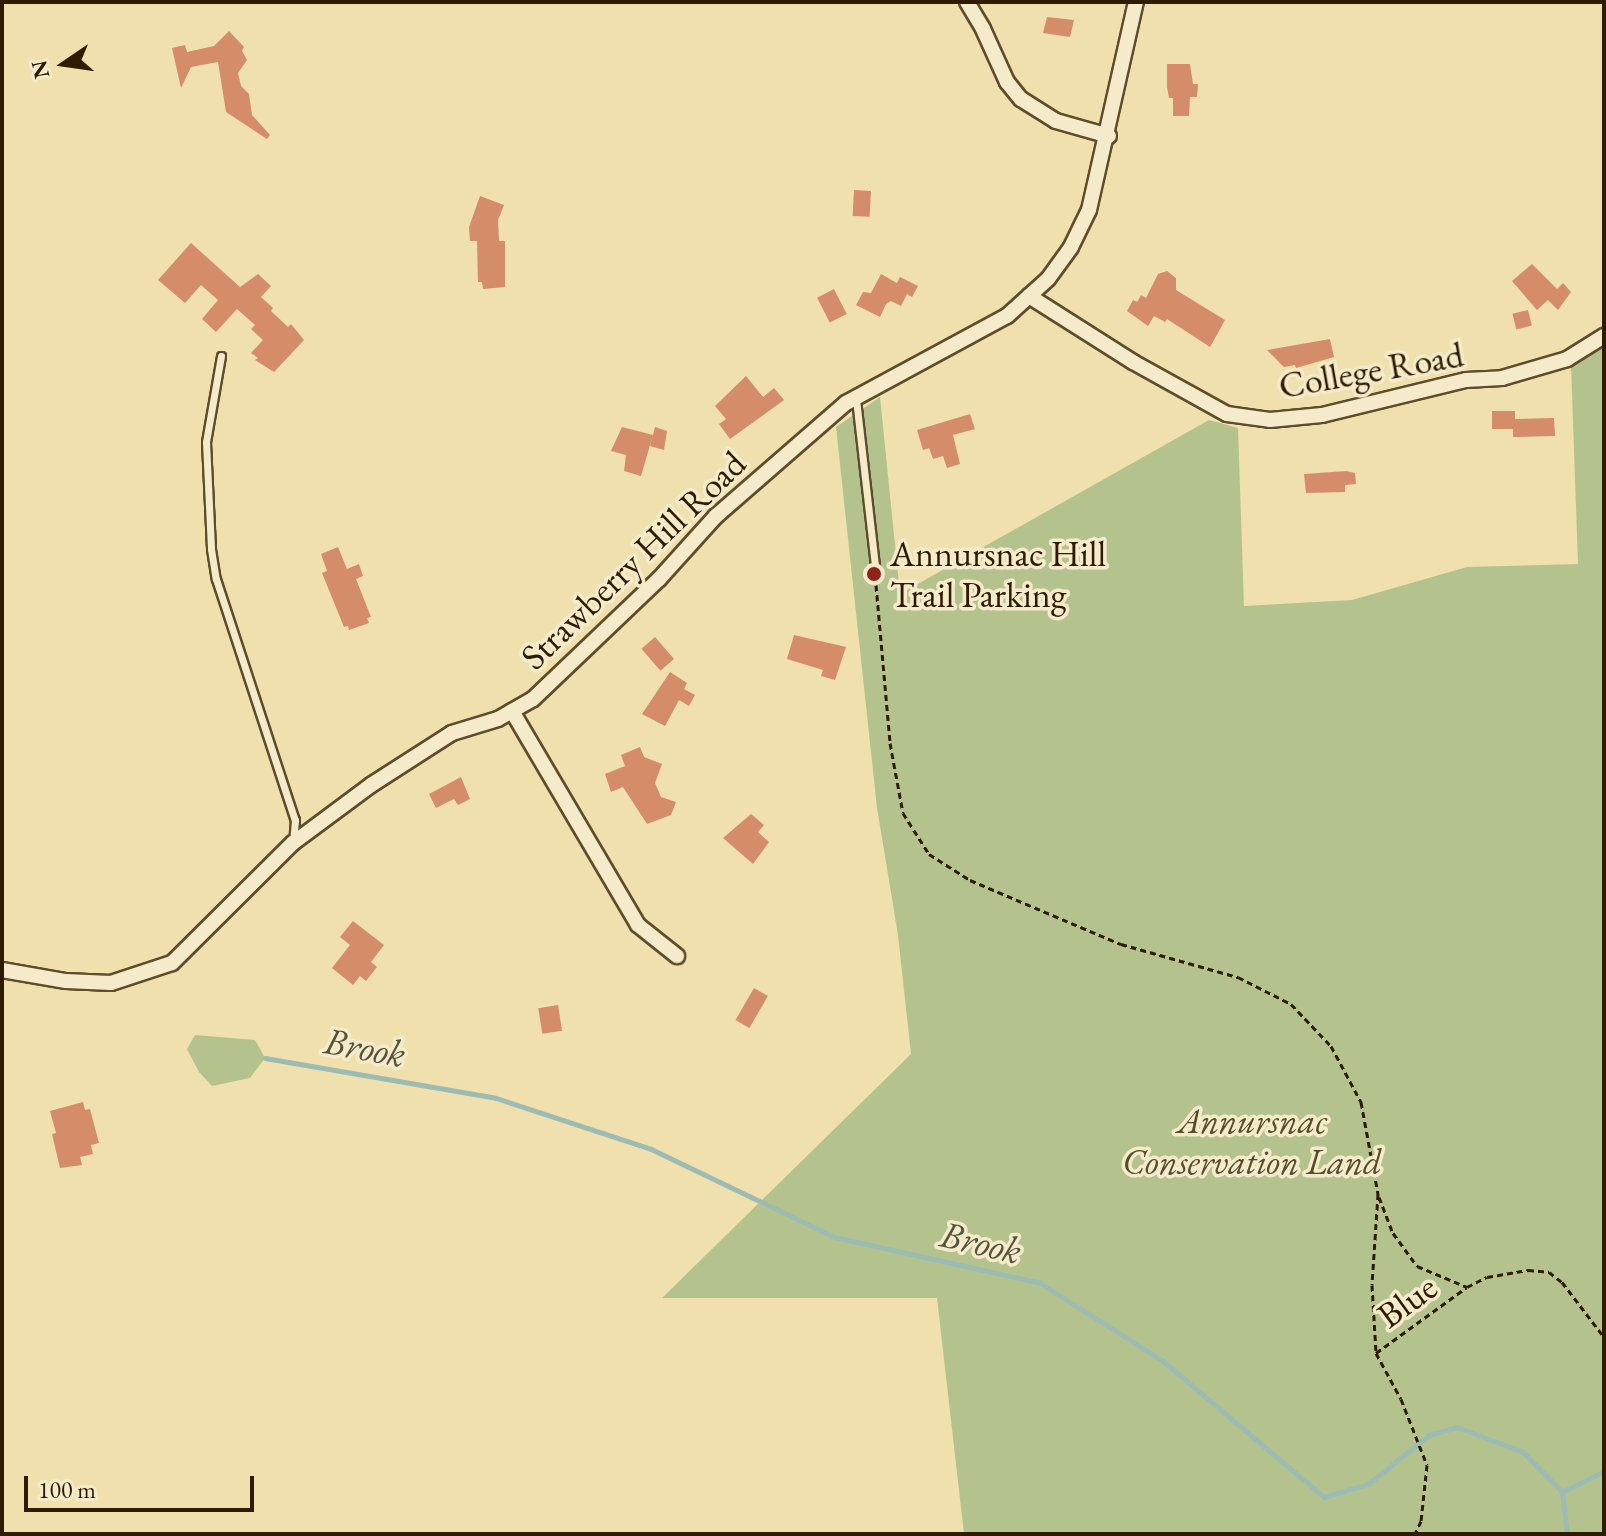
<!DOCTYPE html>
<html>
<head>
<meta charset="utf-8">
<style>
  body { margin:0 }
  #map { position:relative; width:1606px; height:1536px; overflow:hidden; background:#efe0ad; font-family:"EB Garamond",serif }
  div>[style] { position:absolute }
  .green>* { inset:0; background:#b4c38e }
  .stream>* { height:5px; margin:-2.5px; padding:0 2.5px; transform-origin:2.5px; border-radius:2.5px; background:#9cbbb2 }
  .building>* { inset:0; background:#d58c69; transform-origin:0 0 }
  .path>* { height:3px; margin-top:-1.5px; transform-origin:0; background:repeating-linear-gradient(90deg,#2e1b00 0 6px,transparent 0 10px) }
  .roads { filter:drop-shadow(2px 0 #5e4c2b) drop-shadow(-2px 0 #5e4c2b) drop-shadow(0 2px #5e4c2b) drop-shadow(0 -2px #5e4c2b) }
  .service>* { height:7px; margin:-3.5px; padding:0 3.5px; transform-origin:3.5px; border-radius:3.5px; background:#f5ebca }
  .minor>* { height:14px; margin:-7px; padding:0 7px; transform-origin:7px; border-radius:7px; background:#f5ebca }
  .dots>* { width:22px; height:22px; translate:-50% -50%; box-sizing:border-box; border:4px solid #f5ebca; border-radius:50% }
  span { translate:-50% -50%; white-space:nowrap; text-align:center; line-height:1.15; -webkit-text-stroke:7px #f5ebca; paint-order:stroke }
  .street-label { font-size:36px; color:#2e1b00 }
  .poi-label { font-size:36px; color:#2e1b00 }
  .left { translate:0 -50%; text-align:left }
  .park-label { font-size:36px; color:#564d2b; font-style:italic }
  .water-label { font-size:38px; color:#54533e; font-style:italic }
  .frame { position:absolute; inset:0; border:4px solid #2e1b00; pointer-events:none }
  .north { position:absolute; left:24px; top:24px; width:80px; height:80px; -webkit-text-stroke:6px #f5ebca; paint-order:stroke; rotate:257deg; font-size:22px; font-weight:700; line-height:32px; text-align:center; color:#2e1b00 }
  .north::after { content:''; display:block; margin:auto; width:28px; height:36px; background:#2e1b00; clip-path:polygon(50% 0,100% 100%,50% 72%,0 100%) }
  .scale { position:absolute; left:24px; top:1476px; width:230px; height:36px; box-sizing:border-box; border:4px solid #2e1b00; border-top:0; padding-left:10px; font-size:24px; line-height:28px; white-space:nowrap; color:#2e1b00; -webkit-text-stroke:6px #f5ebca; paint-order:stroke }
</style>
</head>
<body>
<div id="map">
  <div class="green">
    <i style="clip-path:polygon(1604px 343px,1604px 1534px,964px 1534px,937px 1298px,662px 1298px,911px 1054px,898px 935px,877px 808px,836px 427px,880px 397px,900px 594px,1209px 420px,1238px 428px,1244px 606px,1352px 600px,1467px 567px,1578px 564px,1571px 365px)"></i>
    <i style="clip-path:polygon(195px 1035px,255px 1040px,265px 1058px,250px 1078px,212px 1086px,199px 1072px,187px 1049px)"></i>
  </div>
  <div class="stream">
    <i style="left:265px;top:1058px;width:234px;rotate:9.8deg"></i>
    <i style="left:496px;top:1098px;width:163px;rotate:18.2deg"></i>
    <i style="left:651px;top:1149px;width:204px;rotate:25.6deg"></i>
    <i style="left:835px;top:1237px;width:210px;rotate:12.6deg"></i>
    <i style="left:1040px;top:1283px;width:146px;rotate:32.4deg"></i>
    <i style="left:1163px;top:1361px;width:211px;rotate:40.2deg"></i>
    <i style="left:1324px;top:1497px;width:46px;rotate:-16.5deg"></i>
    <i style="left:1368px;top:1484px;width:78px;rotate:-38.8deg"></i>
    <i style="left:1429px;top:1435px;width:29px;rotate:-16deg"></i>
    <i style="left:1457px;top:1427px;width:71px;rotate:20.7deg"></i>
    <i style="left:1523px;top:1452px;width:56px;rotate:45.7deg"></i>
    <i style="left:1562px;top:1492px;width:42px;rotate:83.2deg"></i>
    <i style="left:1562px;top:1492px;width:47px;rotate:-26.6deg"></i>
  </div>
  <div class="building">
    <i style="clip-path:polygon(1047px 17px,1074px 20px,1070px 37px,1043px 33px)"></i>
    <i style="clip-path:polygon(229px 31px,244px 47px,242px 51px,247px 60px,238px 73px,241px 86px,249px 94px,252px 115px,270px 135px,267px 139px,226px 112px,218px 62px,191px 67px,181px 88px,172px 48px,185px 45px,187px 52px,214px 46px)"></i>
    <i style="clip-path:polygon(1167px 64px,1190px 64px,1193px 84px,1198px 84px,1197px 97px,1190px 97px,1189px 116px,1173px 116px,1173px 98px,1169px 98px,1167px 87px)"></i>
    <i style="left:854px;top:190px;width:17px;height:26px;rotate:3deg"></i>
    <i style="clip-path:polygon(480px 196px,504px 205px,498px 220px,499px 241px,505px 241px,505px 287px,483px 289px,482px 282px,478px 282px,477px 241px,470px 241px,469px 227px)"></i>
    <i style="clip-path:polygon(191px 243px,240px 287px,258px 274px,271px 286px,261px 297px,273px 308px,271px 311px,288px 327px,291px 324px,304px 340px,274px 372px,255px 360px,258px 358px,251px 353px,263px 340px,251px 329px,255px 325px,237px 309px,216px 332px,202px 319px,218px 300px,201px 285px,185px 303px,158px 280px)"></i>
    <i style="clip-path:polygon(1532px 264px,1557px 289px,1563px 283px,1571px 292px,1558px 310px,1548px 300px,1537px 310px,1512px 281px)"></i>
    <i style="clip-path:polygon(1167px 271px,1176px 278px,1176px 290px,1225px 320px,1210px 347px,1167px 319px,1165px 322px,1154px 316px,1148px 326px,1127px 311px,1133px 300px,1137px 302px,1141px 295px,1146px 298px,1158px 274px)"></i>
    <i style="clip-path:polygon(881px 274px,897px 283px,900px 277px,918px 286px,912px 297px,907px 294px,901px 306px,891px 301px,886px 304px,880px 317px,856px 305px,863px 292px,871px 293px)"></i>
    <i style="left:834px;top:289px;width:28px;height:19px;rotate:63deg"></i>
    <i style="left:1528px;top:310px;width:16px;height:16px;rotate:76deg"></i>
    <i style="clip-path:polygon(1330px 339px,1334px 357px,1296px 368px,1295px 365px,1284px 367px,1267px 350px)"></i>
    <i style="clip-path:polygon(746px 376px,763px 397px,774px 388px,784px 400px,730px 439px,719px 424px,726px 419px,715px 406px)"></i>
    <i style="clip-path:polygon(1492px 411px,1515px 411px,1515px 419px,1554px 418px,1555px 436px,1513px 437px,1513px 429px,1492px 429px)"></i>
    <i style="clip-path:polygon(970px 414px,975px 429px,953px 435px,960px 464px,947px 468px,943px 456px,933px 459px,929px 448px,923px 450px,917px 430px)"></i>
    <i style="clip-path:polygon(622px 427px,653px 435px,641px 476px,624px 471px,626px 455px,611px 451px)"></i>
    <i style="clip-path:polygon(655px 427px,667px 431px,664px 450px,650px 446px)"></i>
    <i style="clip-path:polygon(1346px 471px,1355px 473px,1356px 484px,1345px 485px,1345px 492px,1306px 493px,1304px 474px)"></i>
    <i style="clip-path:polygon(338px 547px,347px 569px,359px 564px,363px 576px,356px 579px,371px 617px,367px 618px,369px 623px,349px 630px,348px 626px,344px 627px,322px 573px,327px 571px,321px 554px)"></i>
    <i style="clip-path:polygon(794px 635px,846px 647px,835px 680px,821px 676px,823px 670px,787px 659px)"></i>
    <i style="left:655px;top:637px;width:29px;height:18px;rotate:49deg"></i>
    <i style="clip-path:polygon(670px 672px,687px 683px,684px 689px,695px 695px,689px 706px,679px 700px,665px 726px,642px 714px)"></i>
    <i style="clip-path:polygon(640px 747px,644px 757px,662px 764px,655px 783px,661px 797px,676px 802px,671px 815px,647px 824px,623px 787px,611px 792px,605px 774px,625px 766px,621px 755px)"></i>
    <i style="clip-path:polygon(461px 777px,470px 799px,458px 805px,454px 799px,436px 808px,429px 794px)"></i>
    <i style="clip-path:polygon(751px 814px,764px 825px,758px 832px,769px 842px,753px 864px,723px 838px)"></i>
    <i style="clip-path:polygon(353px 921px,384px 945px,371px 962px,377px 967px,366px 981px,360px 976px,353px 985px,332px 968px,350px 945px,340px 937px)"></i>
    <i style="left:754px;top:988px;width:16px;height:37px;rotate:30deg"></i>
    <i style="left:558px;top:1005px;width:26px;height:20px;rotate:81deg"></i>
    <i style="clip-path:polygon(83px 1102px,85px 1110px,90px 1109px,99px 1143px,91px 1145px,93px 1154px,80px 1157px,82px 1165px,60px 1168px,52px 1134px,56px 1133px,50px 1111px)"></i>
  </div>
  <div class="path">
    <i style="left:876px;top:585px;width:159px;rotate:84.9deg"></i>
    <i style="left:890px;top:743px;width:71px;rotate:79.5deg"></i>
    <i style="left:903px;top:813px;width:49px;rotate:57.6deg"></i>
    <i style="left:929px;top:854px;width:49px;rotate:32.4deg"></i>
    <i style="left:970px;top:880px;width:164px;rotate:23deg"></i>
    <i style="left:1121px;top:944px;width:122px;rotate:15.8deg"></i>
    <i style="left:1238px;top:977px;width:59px;rotate:27deg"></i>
    <i style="left:1291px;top:1004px;width:58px;rotate:46.4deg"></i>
    <i style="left:1331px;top:1046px;width:64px;rotate:61.8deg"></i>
    <i style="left:1361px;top:1102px;width:94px;rotate:79.5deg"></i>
    <i style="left:1378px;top:1194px;width:91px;rotate:93.8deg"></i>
    <i style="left:1372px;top:1285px;width:68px;rotate:86.6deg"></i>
    <i style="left:1376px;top:1353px;width:52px;rotate:61.5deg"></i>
    <i style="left:1401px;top:1399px;width:71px;rotate:68.5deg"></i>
    <i style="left:1427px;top:1465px;width:56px;rotate:96.1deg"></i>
    <i style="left:1421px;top:1521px;width:14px;rotate:115deg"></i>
    <i style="left:1379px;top:1197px;width:39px;rotate:69deg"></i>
    <i style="left:1393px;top:1233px;width:41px;rotate:54deg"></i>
    <i style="left:1417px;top:1266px;width:54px;rotate:22.8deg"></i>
    <i style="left:1467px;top:1287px;width:22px;rotate:-27deg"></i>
    <i style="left:1487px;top:1277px;width:42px;rotate:-9.7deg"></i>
    <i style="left:1528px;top:1270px;width:21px;rotate:5deg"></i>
    <i style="left:1549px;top:1272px;width:16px;rotate:38deg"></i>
    <i style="left:1562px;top:1282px;width:69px;rotate:52.6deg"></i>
    <i style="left:1376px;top:1353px;width:112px;rotate:-36deg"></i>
  </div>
  <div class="roads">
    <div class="service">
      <i style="left:221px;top:356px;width:87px;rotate:99.9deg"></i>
      <i style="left:206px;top:442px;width:107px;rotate:87.3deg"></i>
      <i style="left:211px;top:549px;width:30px;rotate:81deg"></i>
      <i style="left:216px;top:579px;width:254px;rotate:71.9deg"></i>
      <i style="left:295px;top:820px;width:21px;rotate:95deg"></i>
      <i style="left:856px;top:399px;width:177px;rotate:83.5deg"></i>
    </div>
    <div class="minor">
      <i style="left:967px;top:2px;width:31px;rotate:59deg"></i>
      <i style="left:983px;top:29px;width:58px;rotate:65.6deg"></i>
      <i style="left:1007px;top:82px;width:22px;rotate:51deg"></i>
      <i style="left:1021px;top:99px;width:41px;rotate:32.2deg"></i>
      <i style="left:1056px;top:121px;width:55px;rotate:15.8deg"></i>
      <i style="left:1029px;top:296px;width:123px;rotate:32.4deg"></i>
      <i style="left:1133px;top:362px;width:107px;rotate:29deg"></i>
      <i style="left:1227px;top:414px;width:43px;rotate:7.9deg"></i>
      <i style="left:1270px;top:420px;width:52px;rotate:-5.5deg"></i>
      <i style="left:1322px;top:415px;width:148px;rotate:-13.7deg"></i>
      <i style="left:1466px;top:380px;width:36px;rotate:-3deg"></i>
      <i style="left:1502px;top:378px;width:68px;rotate:-16.3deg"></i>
      <i style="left:1567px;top:359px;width:44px;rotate:-31.9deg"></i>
      <i style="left:512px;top:711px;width:248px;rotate:59.5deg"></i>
      <i style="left:638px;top:925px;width:50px;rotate:38.5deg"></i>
      <i style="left:2px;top:970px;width:65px;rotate:9.8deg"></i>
      <i style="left:66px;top:981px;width:45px;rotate:2.5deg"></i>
      <i style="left:111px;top:983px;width:64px;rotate:-18.2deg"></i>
      <i style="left:172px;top:963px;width:170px;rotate:-44.8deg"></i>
      <i style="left:293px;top:843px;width:97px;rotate:-36.6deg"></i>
      <i style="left:371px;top:785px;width:96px;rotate:-32.7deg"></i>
      <i style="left:452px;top:733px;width:48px;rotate:-16.9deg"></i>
      <i style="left:498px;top:719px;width:40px;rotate:-29.7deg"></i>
      <i style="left:533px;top:699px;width:174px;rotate:-43.6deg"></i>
      <i style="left:659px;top:579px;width:85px;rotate:-47.9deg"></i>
      <i style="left:716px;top:516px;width:172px;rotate:-41deg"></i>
      <i style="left:846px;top:403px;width:183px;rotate:-28.4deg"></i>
      <i style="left:1007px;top:316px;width:55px;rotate:-42.1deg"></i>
      <i style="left:1048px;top:279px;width:39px;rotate:-54deg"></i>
      <i style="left:1071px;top:247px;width:41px;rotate:-64.1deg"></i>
      <i style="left:1089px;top:210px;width:213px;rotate:-77.3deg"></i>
    </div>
  </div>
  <div class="dots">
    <i style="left:874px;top:574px;background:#8f2418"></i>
  </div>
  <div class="street-label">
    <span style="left:1371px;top:370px;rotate:-10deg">College Road</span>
    <span style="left:633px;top:560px;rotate:-44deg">Strawberry Hill Road</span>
    <span style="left:1407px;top:1301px;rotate:-36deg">Blue</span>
  </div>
  <div class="poi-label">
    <span class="left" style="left:890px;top:574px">Annursnac Hill<br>Trail Parking</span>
  </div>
  <div class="park-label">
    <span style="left:1252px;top:1141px">Annursnac<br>Conservation Land</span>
  </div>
  <div class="water-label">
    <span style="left:365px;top:1047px;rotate:10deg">Brook</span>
    <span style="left:981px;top:1242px;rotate:13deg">Brook</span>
  </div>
  <div class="frame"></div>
  <div class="north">N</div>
  <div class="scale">100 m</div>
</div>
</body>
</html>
